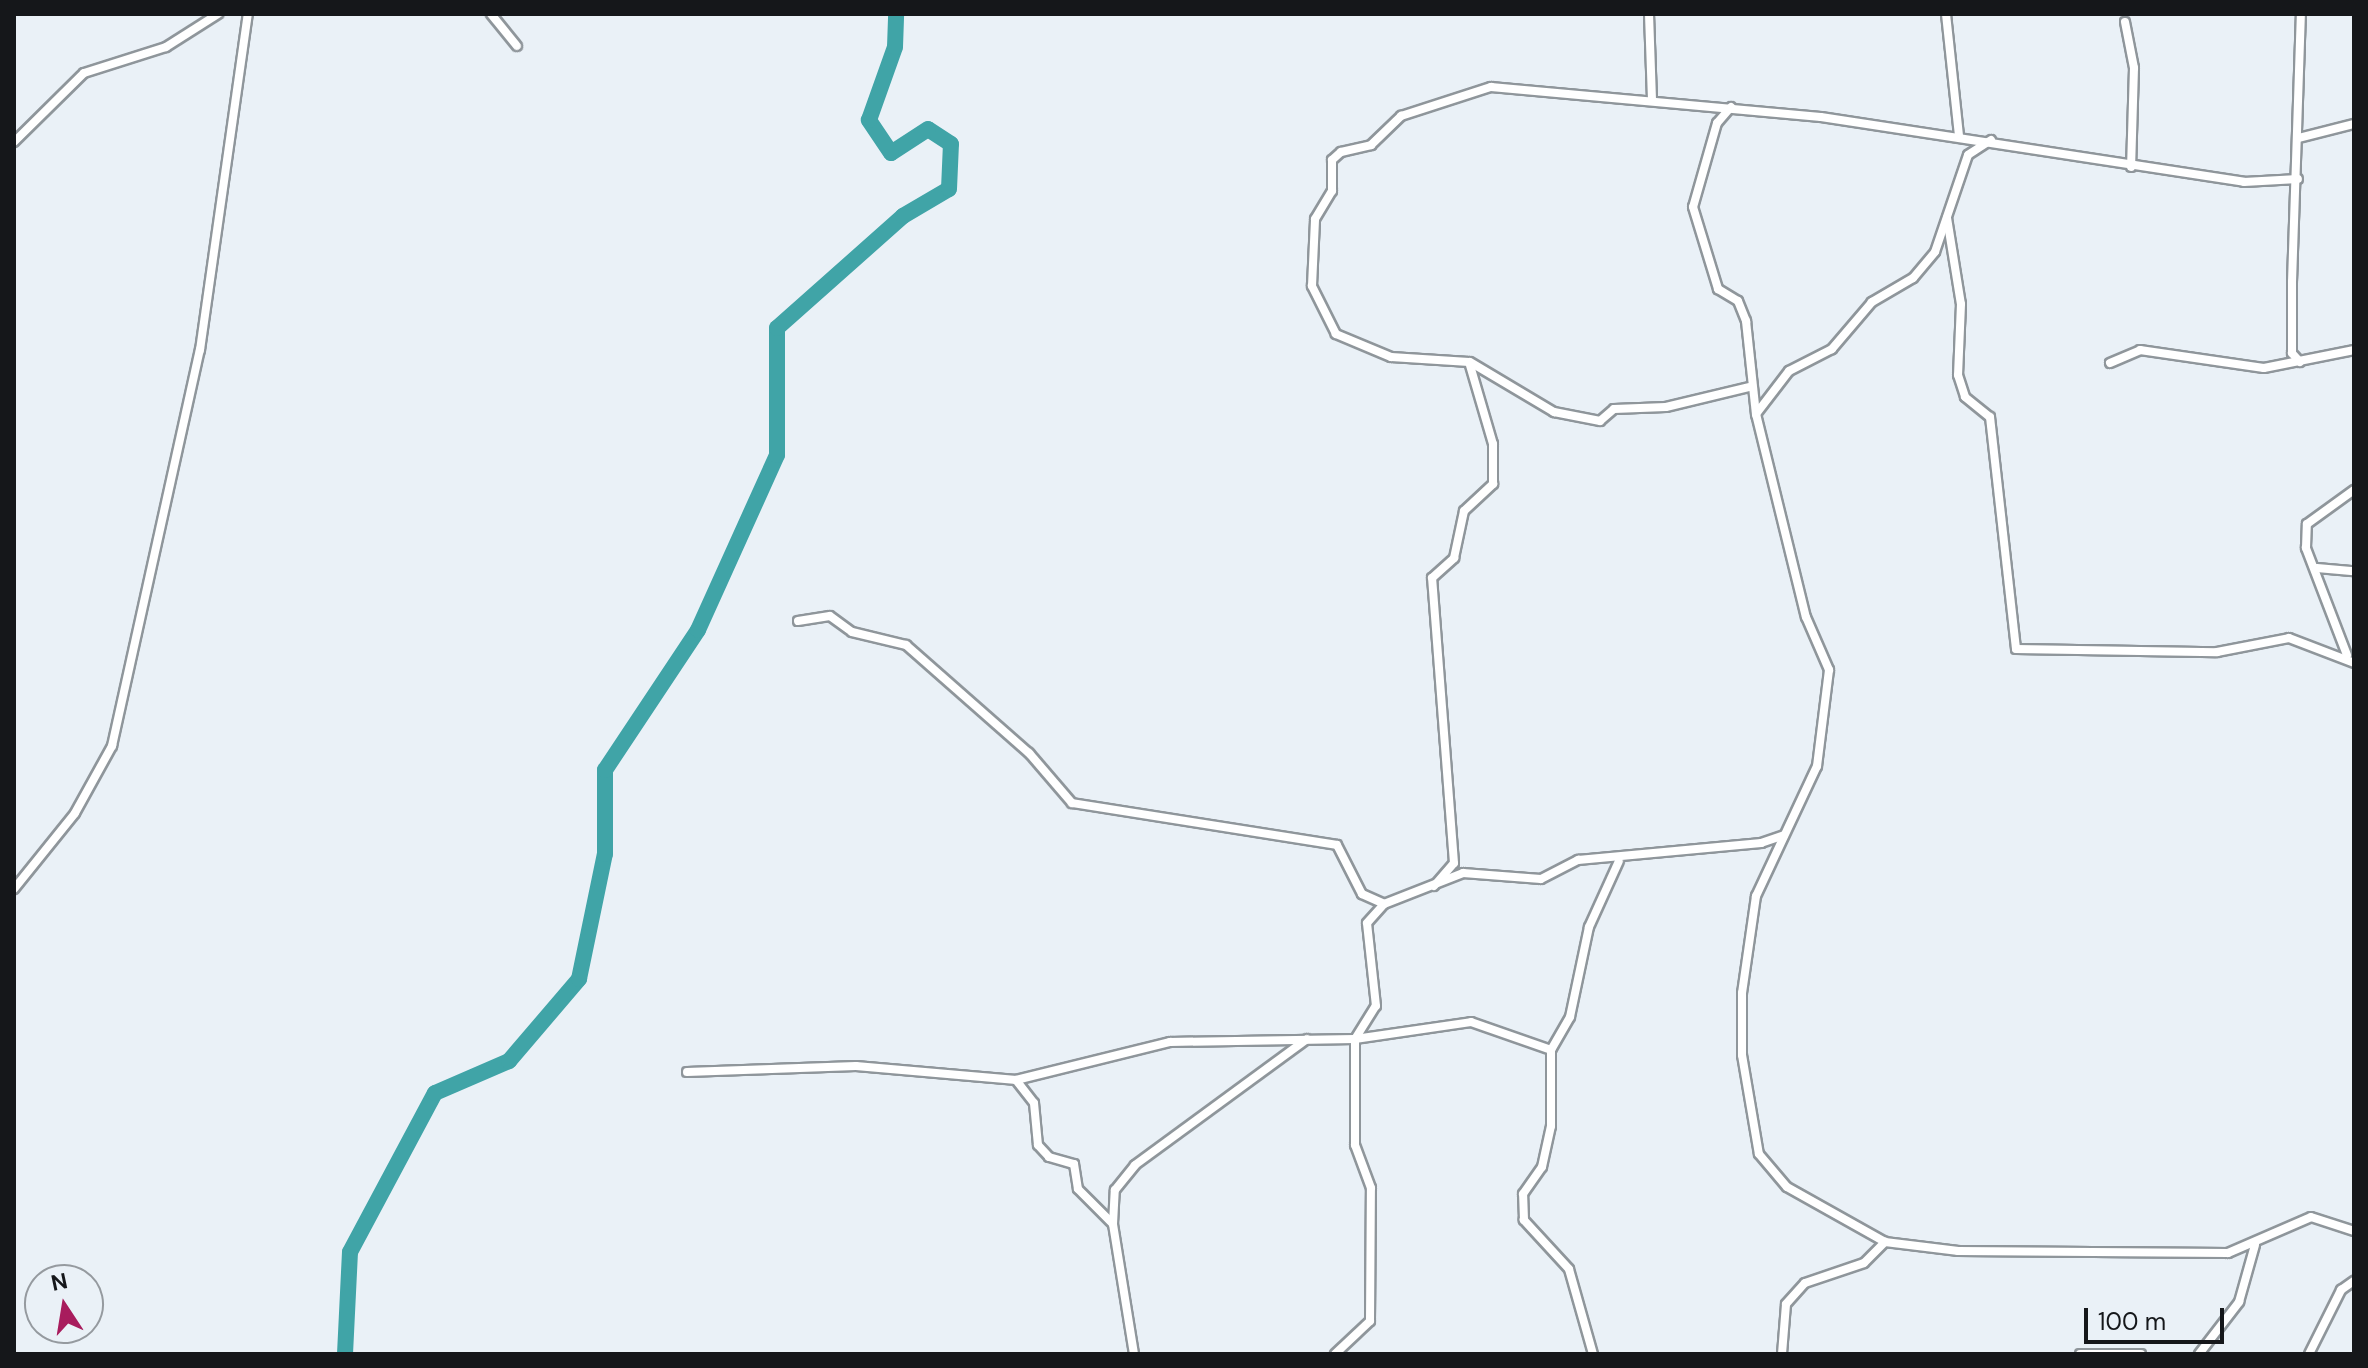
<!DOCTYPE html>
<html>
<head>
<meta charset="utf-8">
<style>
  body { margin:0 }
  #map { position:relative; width:2368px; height:1368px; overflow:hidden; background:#eaf1f7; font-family:"DM Sans",sans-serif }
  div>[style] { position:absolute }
  .river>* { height:16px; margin:-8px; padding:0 8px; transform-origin:8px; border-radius:8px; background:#40a4a7 }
  .roads { filter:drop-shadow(2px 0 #8f969b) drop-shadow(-2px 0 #8f969b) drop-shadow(0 2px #8f969b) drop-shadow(0 -2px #8f969b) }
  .street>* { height:8px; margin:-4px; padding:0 4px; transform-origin:4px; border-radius:4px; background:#fff }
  span { translate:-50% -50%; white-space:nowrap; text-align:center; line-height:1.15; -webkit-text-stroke:7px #eaf1f7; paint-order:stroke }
  .frame { position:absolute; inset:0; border:16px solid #15171a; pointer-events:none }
  .north { position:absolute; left:24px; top:1264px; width:80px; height:80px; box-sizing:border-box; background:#eaf1f7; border:2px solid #959a9f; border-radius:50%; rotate:348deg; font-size:22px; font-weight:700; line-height:32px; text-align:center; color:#15171a }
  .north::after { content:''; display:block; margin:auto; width:28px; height:36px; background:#a81c5d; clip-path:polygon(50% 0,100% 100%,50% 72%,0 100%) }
  .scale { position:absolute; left:2084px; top:1308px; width:140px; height:36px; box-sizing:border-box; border:4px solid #15171a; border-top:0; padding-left:10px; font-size:24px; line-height:28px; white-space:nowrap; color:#15171a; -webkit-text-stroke:6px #eaf1f7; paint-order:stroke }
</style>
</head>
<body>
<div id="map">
  <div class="river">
    <i style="left:345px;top:1354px;width:102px;rotate:-87.2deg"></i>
    <i style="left:350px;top:1252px;width:180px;rotate:-61.9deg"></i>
    <i style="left:435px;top:1093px;width:81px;rotate:-23.4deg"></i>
    <i style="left:509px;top:1061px;width:108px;rotate:-49.5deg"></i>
    <i style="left:579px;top:979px;width:128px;rotate:-78.3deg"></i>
    <i style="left:605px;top:854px;width:84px;rotate:-90deg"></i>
    <i style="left:605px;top:770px;width:168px;rotate:-56.4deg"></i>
    <i style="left:698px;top:630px;width:192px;rotate:-65.7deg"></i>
    <i style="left:777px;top:455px;width:127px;rotate:-90deg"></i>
    <i style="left:777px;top:328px;width:169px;rotate:-41.6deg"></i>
    <i style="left:903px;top:216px;width:53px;rotate:-30.4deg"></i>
    <i style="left:949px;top:189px;width:45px;rotate:-87.5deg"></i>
    <i style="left:951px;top:144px;width:27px;rotate:-147deg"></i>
    <i style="left:928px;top:129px;width:44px;rotate:147deg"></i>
    <i style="left:891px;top:153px;width:40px;rotate:-124deg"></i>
    <i style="left:869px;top:120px;width:77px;rotate:-70.4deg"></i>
    <i style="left:895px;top:47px;width:33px;rotate:-88deg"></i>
  </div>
  <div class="roads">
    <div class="street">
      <i style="left:491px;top:14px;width:41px;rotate:50.9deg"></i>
      <i style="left:1649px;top:14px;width:86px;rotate:88deg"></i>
      <i style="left:1946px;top:14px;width:122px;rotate:83.9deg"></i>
      <i style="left:2125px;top:22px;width:47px;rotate:78.9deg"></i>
      <i style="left:2134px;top:68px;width:99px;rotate:91.7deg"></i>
      <i style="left:1731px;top:107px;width:21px;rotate:131deg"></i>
      <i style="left:1717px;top:123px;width:87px;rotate:105.9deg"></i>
      <i style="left:1693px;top:207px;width:86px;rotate:73deg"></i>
      <i style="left:1718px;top:289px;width:23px;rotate:31deg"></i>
      <i style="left:1738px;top:301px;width:22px;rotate:68deg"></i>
      <i style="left:1746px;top:321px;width:94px;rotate:83.9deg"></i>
      <i style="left:2299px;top:138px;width:57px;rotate:-14.3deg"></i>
      <i style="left:1991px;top:140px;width:27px;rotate:147deg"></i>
      <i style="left:1968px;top:155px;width:102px;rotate:108.8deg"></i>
      <i style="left:1935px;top:252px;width:34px;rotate:130deg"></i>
      <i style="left:1913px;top:278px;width:48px;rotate:149.7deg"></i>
      <i style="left:1872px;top:302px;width:62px;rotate:130.4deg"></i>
      <i style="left:1832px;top:349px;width:48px;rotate:152.9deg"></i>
      <i style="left:1789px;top:371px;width:54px;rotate:127.5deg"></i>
      <i style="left:1756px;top:414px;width:209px;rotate:76.2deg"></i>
      <i style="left:1806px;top:617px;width:58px;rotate:66.5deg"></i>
      <i style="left:1829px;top:670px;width:97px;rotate:97.1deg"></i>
      <i style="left:1817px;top:766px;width:144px;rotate:115.1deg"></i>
      <i style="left:1756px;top:896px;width:98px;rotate:98.2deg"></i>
      <i style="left:1742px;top:993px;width:62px;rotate:90deg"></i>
      <i style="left:1742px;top:1055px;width:100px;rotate:80.3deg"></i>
      <i style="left:1759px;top:1154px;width:43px;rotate:49.7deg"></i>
      <i style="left:1787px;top:1187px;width:112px;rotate:29.3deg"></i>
      <i style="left:1885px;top:1242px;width:74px;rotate:7deg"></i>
      <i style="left:1958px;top:1251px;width:270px;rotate:0.4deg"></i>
      <i style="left:2228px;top:1253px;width:90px;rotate:-23.4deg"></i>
      <i style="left:2311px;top:1217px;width:45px;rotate:18deg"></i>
      <i style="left:14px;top:142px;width:98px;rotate:-44.6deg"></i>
      <i style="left:84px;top:73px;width:86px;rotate:-17.6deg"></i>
      <i style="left:166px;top:47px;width:62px;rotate:-32.4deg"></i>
      <i style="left:1947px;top:218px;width:87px;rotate:80.8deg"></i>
      <i style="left:1961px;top:304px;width:71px;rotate:92.4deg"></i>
      <i style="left:1958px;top:375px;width:23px;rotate:72deg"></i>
      <i style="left:1965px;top:397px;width:32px;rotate:39deg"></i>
      <i style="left:1990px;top:417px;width:233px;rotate:83.6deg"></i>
      <i style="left:2016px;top:649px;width:201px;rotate:0.9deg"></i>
      <i style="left:2217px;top:652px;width:73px;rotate:-11deg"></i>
      <i style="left:2289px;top:638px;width:70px;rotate:21deg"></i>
      <i style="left:1470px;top:362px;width:98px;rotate:30.8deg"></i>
      <i style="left:1554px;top:412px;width:47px;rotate:11.1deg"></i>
      <i style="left:1600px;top:421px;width:18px;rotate:-41deg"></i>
      <i style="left:1614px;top:409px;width:52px;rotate:-2.2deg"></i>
      <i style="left:1666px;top:407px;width:85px;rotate:-13.5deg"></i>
      <i style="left:2300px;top:362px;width:12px;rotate:-132deg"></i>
      <i style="left:2292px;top:353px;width:71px;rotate:-90deg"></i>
      <i style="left:2292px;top:282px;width:268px;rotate:-88.1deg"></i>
      <i style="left:2110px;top:363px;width:33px;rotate:-23deg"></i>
      <i style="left:2140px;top:350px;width:125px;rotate:8.3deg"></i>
      <i style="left:2264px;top:368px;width:92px;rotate:-11.3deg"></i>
      <i style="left:2317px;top:568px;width:37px;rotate:5deg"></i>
      <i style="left:798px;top:621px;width:32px;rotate:-9deg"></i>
      <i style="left:830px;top:616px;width:27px;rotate:36deg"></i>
      <i style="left:852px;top:632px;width:56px;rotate:13.5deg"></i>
      <i style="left:906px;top:645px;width:164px;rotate:41.3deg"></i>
      <i style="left:1029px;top:753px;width:66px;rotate:49.3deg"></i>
      <i style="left:1072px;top:803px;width:268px;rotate:9deg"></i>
      <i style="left:1337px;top:845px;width:55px;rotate:63deg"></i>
      <i style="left:1362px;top:894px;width:24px;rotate:24deg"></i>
      <i style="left:2347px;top:655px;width:115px;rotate:-111deg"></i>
      <i style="left:2306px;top:548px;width:24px;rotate:-88deg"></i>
      <i style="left:2307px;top:524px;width:58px;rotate:-35.9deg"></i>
      <i style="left:1434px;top:886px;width:30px;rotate:-49deg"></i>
      <i style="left:1454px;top:863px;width:286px;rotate:-94.4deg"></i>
      <i style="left:1432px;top:578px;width:30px;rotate:-42deg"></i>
      <i style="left:1454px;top:558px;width:48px;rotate:-78deg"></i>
      <i style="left:1464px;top:511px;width:40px;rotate:-43deg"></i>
      <i style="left:1493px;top:484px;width:40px;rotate:-90deg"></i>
      <i style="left:1493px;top:444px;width:85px;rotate:-106.3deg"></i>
      <i style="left:1469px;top:362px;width:78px;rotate:-176.3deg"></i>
      <i style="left:1391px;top:357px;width:60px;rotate:-157.3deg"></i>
      <i style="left:1336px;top:334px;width:54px;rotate:-116.6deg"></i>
      <i style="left:1312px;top:286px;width:67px;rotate:-87.4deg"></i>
      <i style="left:1315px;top:219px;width:33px;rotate:-59deg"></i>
      <i style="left:1332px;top:191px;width:31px;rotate:-90deg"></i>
      <i style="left:1332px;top:160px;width:12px;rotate:-42deg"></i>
      <i style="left:1341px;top:152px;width:31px;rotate:-13deg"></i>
      <i style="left:1371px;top:145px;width:42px;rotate:-44deg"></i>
      <i style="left:1401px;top:116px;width:95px;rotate:-17.9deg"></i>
      <i style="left:1491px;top:87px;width:331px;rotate:5.2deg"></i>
      <i style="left:1821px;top:117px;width:428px;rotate:8.7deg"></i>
      <i style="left:2244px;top:182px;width:54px;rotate:-3.2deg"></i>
      <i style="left:14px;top:889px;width:97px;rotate:-51.2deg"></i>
      <i style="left:75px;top:813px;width:77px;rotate:-61.1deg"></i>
      <i style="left:112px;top:746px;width:406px;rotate:-77.5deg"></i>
      <i style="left:200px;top:350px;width:339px;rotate:-81.9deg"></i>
      <i style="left:687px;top:1072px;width:169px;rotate:-2deg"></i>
      <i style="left:856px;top:1066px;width:161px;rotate:5deg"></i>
      <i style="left:1016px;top:1080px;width:159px;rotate:-13.9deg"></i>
      <i style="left:1170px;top:1042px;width:185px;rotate:-0.9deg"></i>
      <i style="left:1355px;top:1039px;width:39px;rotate:-58deg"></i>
      <i style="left:1376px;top:1006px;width:83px;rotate:-96.2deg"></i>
      <i style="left:1367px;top:923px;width:25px;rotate:-48deg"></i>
      <i style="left:1384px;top:904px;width:85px;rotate:-21.4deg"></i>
      <i style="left:1463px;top:873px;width:78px;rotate:4.4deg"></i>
      <i style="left:1541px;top:879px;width:42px;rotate:-27.2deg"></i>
      <i style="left:1578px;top:860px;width:184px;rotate:-5.3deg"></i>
      <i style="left:1761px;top:843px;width:24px;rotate:-19deg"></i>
      <i style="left:1016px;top:1080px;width:29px;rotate:52deg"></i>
      <i style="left:1034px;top:1103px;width:42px;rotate:84.6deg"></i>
      <i style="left:1038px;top:1145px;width:16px;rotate:47deg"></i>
      <i style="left:1049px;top:1157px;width:26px;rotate:16deg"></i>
      <i style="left:1074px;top:1164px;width:25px;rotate:81deg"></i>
      <i style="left:1078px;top:1189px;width:49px;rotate:45deg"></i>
      <i style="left:1134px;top:1354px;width:132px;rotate:-99.2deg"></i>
      <i style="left:1113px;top:1224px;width:34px;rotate:-87deg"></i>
      <i style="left:1115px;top:1190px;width:32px;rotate:-51deg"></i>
      <i style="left:1135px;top:1165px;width:213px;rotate:-36.2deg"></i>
      <i style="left:1335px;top:1354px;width:48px;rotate:-43.3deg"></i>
      <i style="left:1370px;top:1321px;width:133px;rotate:-89.6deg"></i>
      <i style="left:1371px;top:1188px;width:46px;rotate:-110.4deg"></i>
      <i style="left:1355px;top:1145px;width:106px;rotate:-90deg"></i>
      <i style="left:1355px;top:1039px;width:117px;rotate:-8.3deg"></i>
      <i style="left:1471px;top:1022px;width:85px;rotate:19.3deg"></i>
      <i style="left:1593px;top:1354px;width:88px;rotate:-105.8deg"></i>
      <i style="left:1569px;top:1269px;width:67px;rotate:-132.6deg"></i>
      <i style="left:1524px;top:1220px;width:26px;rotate:-92deg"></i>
      <i style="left:1523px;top:1194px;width:33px;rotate:-55deg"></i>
      <i style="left:1542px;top:1167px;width:42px;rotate:-77.6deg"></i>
      <i style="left:1551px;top:1126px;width:76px;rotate:-90deg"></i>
      <i style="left:1551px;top:1050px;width:38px;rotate:-60deg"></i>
      <i style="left:1570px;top:1017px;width:92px;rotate:-78.1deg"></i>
      <i style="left:1589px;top:927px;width:72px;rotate:-65.6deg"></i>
      <i style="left:1782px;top:1354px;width:50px;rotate:-85.4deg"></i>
      <i style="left:1786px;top:1304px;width:28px;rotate:-48deg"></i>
      <i style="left:1805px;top:1283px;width:62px;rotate:-18.7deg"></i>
      <i style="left:1864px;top:1263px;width:30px;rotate:-45deg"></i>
      <i style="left:2080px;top:1354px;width:61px"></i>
      <i style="left:2199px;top:1354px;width:66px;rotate:-52.4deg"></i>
      <i style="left:2239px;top:1302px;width:59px;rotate:-74.3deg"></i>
      <i style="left:2309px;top:1354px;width:72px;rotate:-63.4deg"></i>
      <i style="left:2341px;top:1290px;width:16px;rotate:-35deg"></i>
    </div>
  </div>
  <div class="frame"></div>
  <div class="north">N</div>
  <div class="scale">100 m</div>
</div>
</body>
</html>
